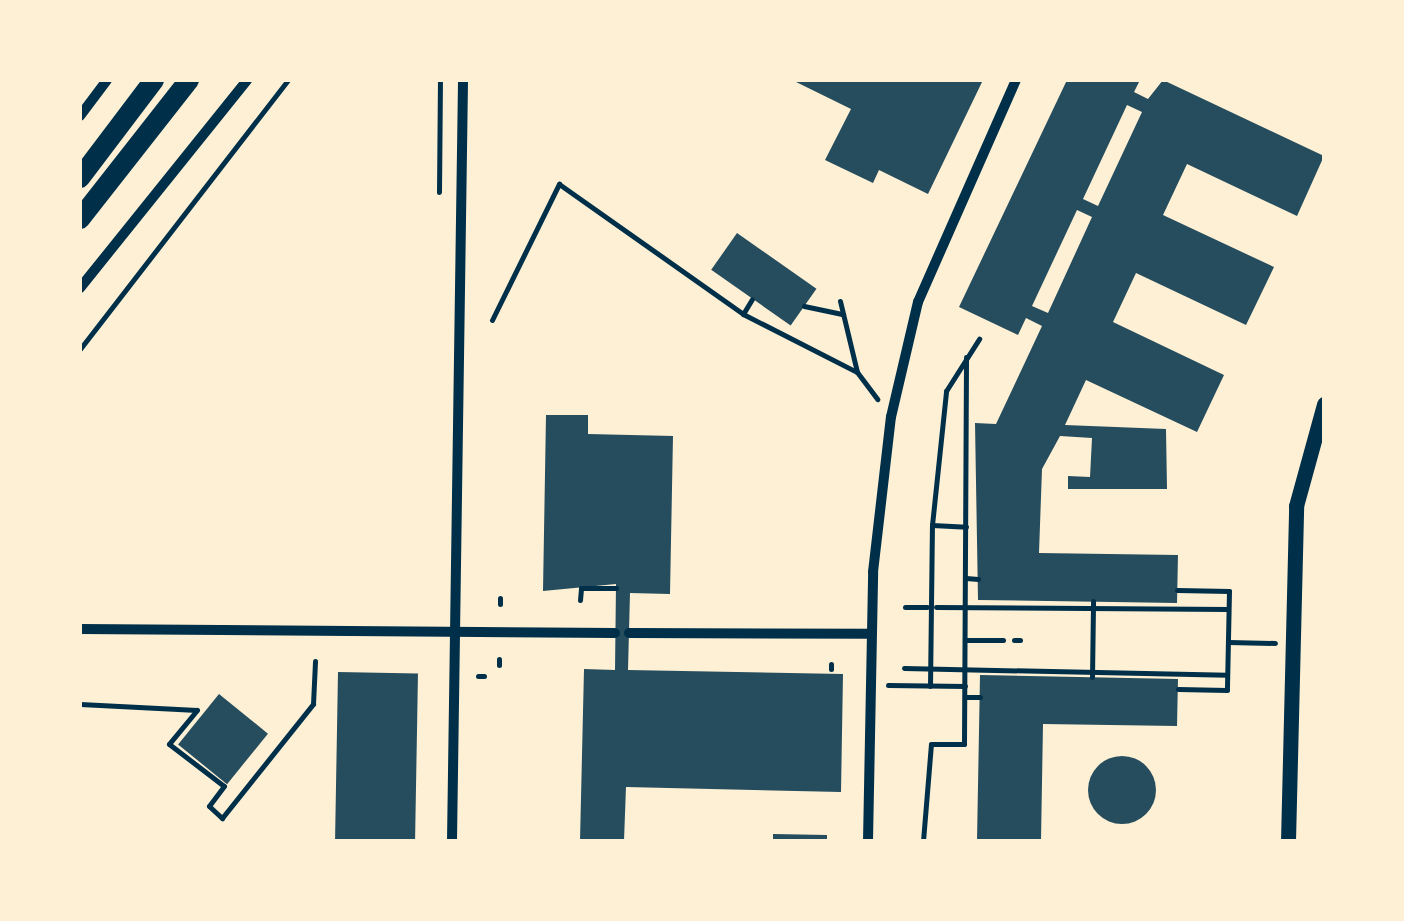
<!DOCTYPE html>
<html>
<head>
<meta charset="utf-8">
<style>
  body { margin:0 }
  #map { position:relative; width:1404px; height:921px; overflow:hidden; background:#fdf0d5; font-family:Helvetica,sans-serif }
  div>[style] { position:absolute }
  .building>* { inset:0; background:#264d5e; transform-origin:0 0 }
  .round { border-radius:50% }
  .path>* { height:5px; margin:-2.5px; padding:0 2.5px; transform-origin:2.5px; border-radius:2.5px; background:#003049 }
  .minor>* { height:10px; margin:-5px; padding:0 5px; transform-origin:5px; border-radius:5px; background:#003049 }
  .tertiary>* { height:15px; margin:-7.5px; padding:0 7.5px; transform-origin:7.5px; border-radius:7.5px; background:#003049 }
  .trunk>* { height:20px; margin:-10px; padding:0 10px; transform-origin:10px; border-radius:10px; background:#003049 }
  span { translate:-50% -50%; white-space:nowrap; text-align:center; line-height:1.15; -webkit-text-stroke:8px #fdf0d5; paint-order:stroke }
  .frame { position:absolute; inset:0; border:82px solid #fdf0d5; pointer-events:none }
</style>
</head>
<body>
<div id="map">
  <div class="building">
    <i style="clip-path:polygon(792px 80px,983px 80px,928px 194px,879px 170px,873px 183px,825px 160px,851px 109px)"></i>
    <i style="clip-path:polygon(evenodd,1067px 80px,1140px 80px,1134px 92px,1148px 99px,1163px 80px,1324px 156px,1297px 216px,1187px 164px,1163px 215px,1274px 267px,1246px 325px,1136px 273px,1113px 322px,1224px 375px,1197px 432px,1086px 380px,1065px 425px,1166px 429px,1167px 489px,1068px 489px,1068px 476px,1090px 477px,1092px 438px,1060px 436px,1042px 469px,1039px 553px,1178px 555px,1177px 603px,978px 600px,975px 423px,996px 424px,1042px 326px,1026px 318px,1018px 335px,959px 307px,1067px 80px,1127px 105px,1142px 112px,1098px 206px,1083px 199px,1127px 105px,1067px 80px,1077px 210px,1092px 217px,1048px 313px,1032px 306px,1077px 210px)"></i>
    <i style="left:737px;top:233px;width:97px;height:45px;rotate:35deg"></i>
    <i style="clip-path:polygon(546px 415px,588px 415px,588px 434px,673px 436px,670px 594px,630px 593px,628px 670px,843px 674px,841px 792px,626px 787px,624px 841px,580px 841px,584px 669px,615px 670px,616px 584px,543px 591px)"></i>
    <i style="left:338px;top:672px;width:80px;height:169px;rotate:1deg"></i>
    <i style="clip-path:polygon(980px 675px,1178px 679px,1177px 726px,1043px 724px,1041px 841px,977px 841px)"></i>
    <i style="left:219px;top:694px;width:63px;height:65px;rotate:39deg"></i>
    <i class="round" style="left:1088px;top:756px;width:68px;height:68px"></i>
    <i style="clip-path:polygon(773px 834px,827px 835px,827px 841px,773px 841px)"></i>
  </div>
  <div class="path">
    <i style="left:439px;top:192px;width:112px;rotate:-89.5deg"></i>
    <i style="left:840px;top:301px;width:73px;rotate:76.5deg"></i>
    <i style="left:857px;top:372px;width:34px;rotate:53deg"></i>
    <i style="left:804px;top:306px;width:40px;rotate:12deg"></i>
    <i style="left:743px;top:314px;width:17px;rotate:-59deg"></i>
    <i style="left:492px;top:320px;width:152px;rotate:-63.8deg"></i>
    <i style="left:559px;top:184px;width:225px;rotate:35.2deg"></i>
    <i style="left:743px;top:314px;width:128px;rotate:27deg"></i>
    <i style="left:80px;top:349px;width:340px;rotate:-52.3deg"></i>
    <i style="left:932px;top:525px;width:34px;rotate:3deg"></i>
    <i style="left:966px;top:578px;width:12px;rotate:5deg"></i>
    <i style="left:1177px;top:590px;width:52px;rotate:1.1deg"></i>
    <i style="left:1229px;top:591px;width:99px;rotate:91.2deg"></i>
    <i style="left:1227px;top:690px;width:49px;rotate:-178.8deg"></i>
    <i style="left:580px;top:600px;width:12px;rotate:-85deg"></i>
    <i style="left:581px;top:588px;width:35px"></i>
    <i style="left:500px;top:604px;width:6px;rotate:-90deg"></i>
    <i style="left:905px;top:607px;width:22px"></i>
    <i style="left:936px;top:607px;width:292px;rotate:0.4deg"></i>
    <i style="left:965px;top:640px;width:38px"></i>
    <i style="left:1014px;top:640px;width:6px"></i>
    <i style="left:1228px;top:642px;width:47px;rotate:1.2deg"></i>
    <i style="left:499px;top:665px;width:6px;rotate:-90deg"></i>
    <i style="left:904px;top:668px;width:323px;rotate:1.2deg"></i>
    <i style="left:831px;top:669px;width:5px;rotate:-90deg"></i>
    <i style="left:478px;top:676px;width:6px"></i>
    <i style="left:1092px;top:677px;width:76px;rotate:-89.2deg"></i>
    <i style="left:888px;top:685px;width:77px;rotate:0.7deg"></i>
    <i style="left:930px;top:686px;width:161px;rotate:-89.3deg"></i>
    <i style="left:932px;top:525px;width:135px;rotate:-84deg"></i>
    <i style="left:946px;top:391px;width:62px;rotate:-57.6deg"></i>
    <i style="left:965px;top:697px;width:15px"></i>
    <i style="left:80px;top:704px;width:117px;rotate:2.9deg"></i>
    <i style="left:197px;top:710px;width:44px;rotate:129.5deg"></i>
    <i style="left:169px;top:744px;width:69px;rotate:37.4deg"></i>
    <i style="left:224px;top:786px;width:25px;rotate:127deg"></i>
    <i style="left:209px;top:806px;width:18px;rotate:43deg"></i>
    <i style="left:222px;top:818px;width:146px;rotate:-51.4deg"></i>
    <i style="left:313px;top:704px;width:43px;rotate:-87.3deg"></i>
    <i style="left:923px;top:841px;width:97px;rotate:-85.3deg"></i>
    <i style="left:931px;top:744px;width:33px"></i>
    <i style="left:964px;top:744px;width:387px;rotate:-89.7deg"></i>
  </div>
  <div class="minor">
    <i style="left:80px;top:116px;width:45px;rotate:-53.1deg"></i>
    <i style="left:80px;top:288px;width:267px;rotate:-51.2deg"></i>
    <i style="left:80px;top:629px;width:535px;rotate:0.43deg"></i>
    <i style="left:629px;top:633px;width:242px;rotate:0.2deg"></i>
    <i style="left:452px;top:841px;width:761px;rotate:-89.17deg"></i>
    <i style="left:868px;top:841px;width:269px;rotate:-88.9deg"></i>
    <i style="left:873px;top:572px;width:156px;rotate:-83.4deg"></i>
    <i style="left:891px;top:417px;width:118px;rotate:-76.8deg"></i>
    <i style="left:918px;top:302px;width:243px;rotate:-66.2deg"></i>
  </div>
  <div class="tertiary">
    <i style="left:1288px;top:841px;width:335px;rotate:-88.6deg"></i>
    <i style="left:1296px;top:506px;width:106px;rotate:-74.6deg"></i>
  </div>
  <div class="trunk">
    <i style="left:80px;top:178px;width:123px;rotate:-52.9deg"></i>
    <i style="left:80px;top:219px;width:177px;rotate:-51.9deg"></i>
  </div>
  <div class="frame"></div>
</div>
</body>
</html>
